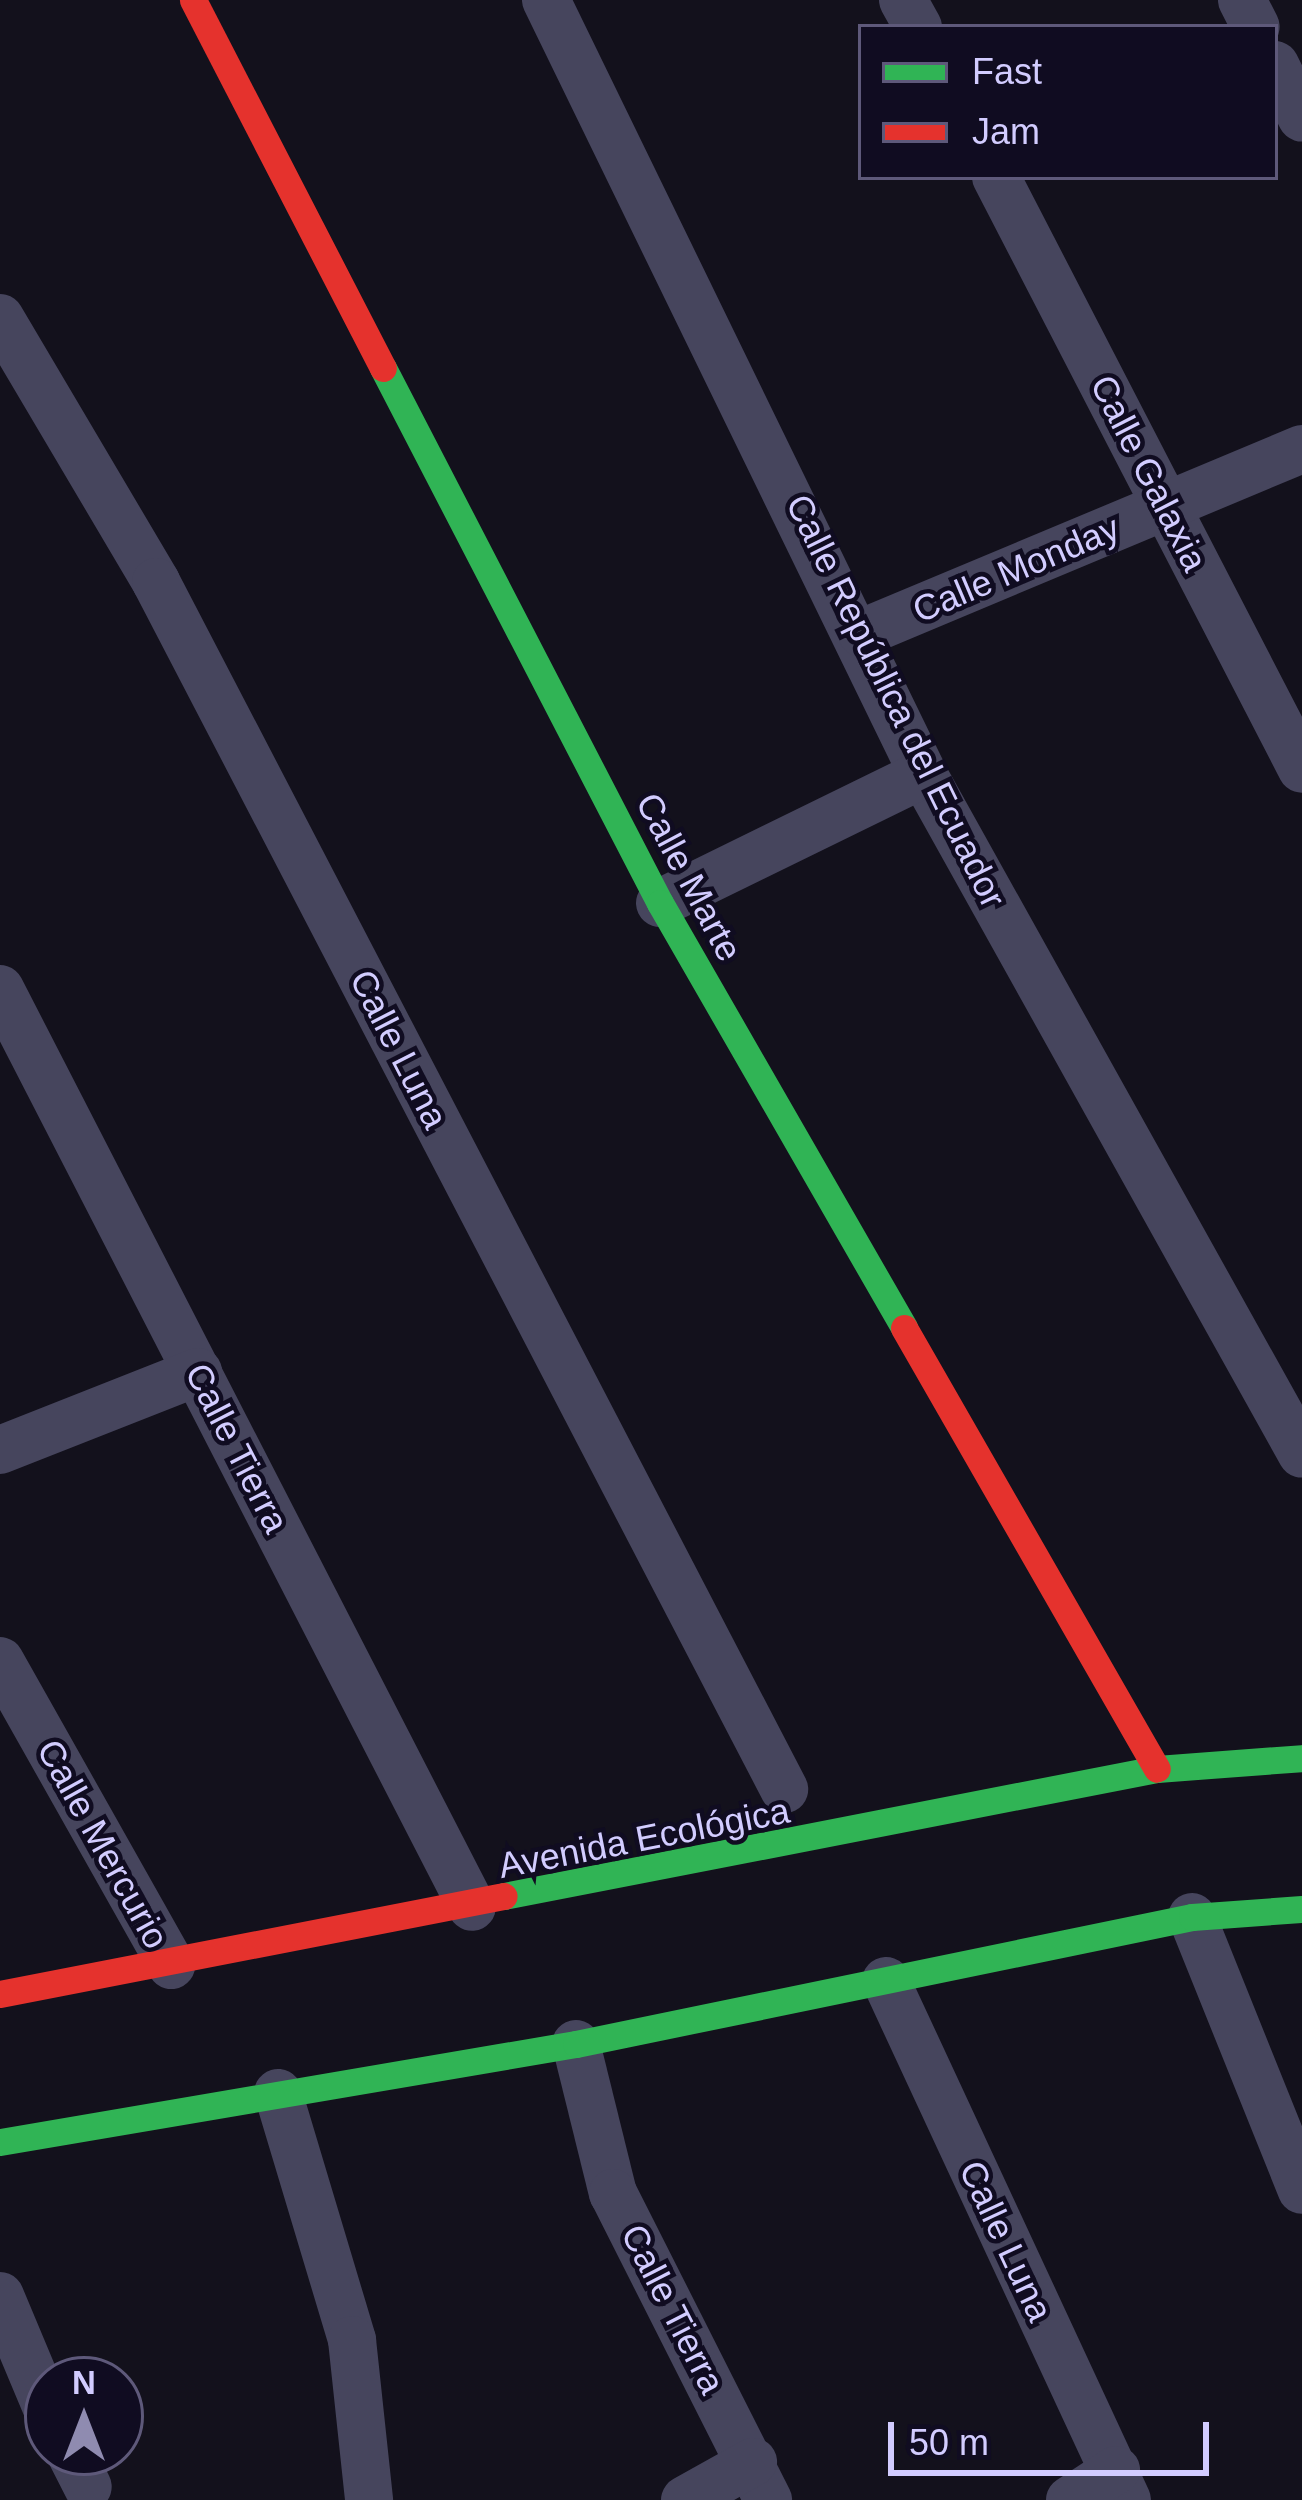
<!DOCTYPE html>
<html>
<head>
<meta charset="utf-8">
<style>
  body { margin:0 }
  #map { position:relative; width:1302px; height:2500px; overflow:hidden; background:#13111c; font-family:Helvetica,sans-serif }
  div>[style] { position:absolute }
  .street>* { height:48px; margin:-24px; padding:0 24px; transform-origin:24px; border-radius:24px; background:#46455d }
  .fast>* { height:27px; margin:-13.5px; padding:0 13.5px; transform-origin:13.5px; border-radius:13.5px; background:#30b455 }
  .jam>* { height:27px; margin:-13.5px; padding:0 13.5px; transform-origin:13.5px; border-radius:13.5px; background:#e5322d }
  span { translate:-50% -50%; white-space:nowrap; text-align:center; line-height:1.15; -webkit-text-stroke:9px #100c21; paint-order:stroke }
  .street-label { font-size:36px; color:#d2ccff }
  .legend { position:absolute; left:858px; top:24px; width:420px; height:156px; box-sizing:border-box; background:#100c21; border:3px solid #5e597a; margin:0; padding:15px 21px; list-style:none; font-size:36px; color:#d2ccff }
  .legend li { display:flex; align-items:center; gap:24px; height:60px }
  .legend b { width:60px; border:3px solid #5e597a }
  .north { position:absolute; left:24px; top:2356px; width:120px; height:120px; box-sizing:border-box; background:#100c21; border:3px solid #5e597a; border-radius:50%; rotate:0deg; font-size:33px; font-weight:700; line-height:48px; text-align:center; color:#d2ccff }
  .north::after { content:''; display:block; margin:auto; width:42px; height:54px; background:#8f8bb0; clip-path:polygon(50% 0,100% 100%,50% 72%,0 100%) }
  .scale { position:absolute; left:888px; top:2422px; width:321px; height:54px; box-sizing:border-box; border:6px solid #d2ccff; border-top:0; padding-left:15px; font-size:36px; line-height:42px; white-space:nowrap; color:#d2ccff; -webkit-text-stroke:9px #100c21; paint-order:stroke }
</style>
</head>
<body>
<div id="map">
  <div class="street">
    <i style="left:546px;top:0;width:861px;rotate:64.03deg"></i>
    <i style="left:923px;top:774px;width:778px;rotate:60.87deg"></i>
    <i style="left:903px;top:0;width:31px;rotate:61deg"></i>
    <i style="left:1242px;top:0;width:30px;rotate:63deg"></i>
    <i style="left:1275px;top:65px;width:59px;rotate:63deg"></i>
    <i style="left:996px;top:177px;width:666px;rotate:62.67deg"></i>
    <i style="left:0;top:318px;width:307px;rotate:59.4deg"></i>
    <i style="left:156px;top:582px;width:1361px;rotate:62.51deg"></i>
    <i style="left:862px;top:633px;width:477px;rotate:-22.7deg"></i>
    <i style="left:660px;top:903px;width:293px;rotate:-26.1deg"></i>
    <i style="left:0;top:989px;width:1032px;rotate:62.79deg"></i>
    <i style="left:0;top:1450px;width:213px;rotate:-21.5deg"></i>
    <i style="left:0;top:1661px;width:349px;rotate:60.6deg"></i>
    <i style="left:1192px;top:1917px;width:294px;rotate:68.1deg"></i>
    <i style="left:886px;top:1981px;width:572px;rotate:65.09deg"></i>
    <i style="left:576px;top:2044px;width:154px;rotate:76.1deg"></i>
    <i style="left:613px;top:2193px;width:344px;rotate:63.2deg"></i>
    <i style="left:278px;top:2093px;width:258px;rotate:73.3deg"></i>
    <i style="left:352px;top:2340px;width:161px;rotate:83.9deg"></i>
    <i style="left:0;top:2296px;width:125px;rotate:67.3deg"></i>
    <i style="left:70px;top:2452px;width:39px;rotate:63deg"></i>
    <i style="left:685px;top:2500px;width:78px;rotate:-29.2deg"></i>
    <i style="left:1070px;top:2500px;width:55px;rotate:-33.1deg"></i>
  </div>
  <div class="fast">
    <i style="left:383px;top:368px;width:602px;rotate:62.63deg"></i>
    <i style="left:660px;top:903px;width:490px;rotate:60.1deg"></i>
    <i style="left:504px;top:1896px;width:665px;rotate:-11.01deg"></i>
    <i style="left:1157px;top:1769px;width:145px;rotate:-4.3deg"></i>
    <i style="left:0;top:2142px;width:584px;rotate:-9.66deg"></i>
    <i style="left:576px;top:2044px;width:629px;rotate:-11.65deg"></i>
    <i style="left:1192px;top:1917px;width:110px;rotate:-4.2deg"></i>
  </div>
  <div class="jam">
    <i style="left:193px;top:0;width:414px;rotate:62.7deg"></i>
    <i style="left:904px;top:1328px;width:508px;rotate:60.16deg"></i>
    <i style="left:0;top:1994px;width:513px;rotate:-11deg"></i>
  </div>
  <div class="street-label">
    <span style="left:1149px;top:473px;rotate:63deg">Calle Galaxia</span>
    <span style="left:1016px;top:569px;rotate:-23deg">Calle Monday</span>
    <span style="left:896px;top:701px;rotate:64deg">Calle República del Ecuador</span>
    <span style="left:689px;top:877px;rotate:62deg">Calle Marte</span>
    <span style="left:399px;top:1049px;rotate:63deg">Calle Luna</span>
    <span style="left:237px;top:1448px;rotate:63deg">Calle Tierra</span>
    <span style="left:644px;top:1838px;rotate:-11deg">Avenida Ecológica</span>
    <span style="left:103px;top:1844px;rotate:61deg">Calle Mercurio</span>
    <span style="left:1006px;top:2241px;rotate:65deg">Calle Luna</span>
    <span style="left:673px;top:2309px;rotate:63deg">Calle Tierra</span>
  </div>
  <ul class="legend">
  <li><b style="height:15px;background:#30b455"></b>Fast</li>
  <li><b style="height:15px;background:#e5322d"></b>Jam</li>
  </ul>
  <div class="north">N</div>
  <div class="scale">50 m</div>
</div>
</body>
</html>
